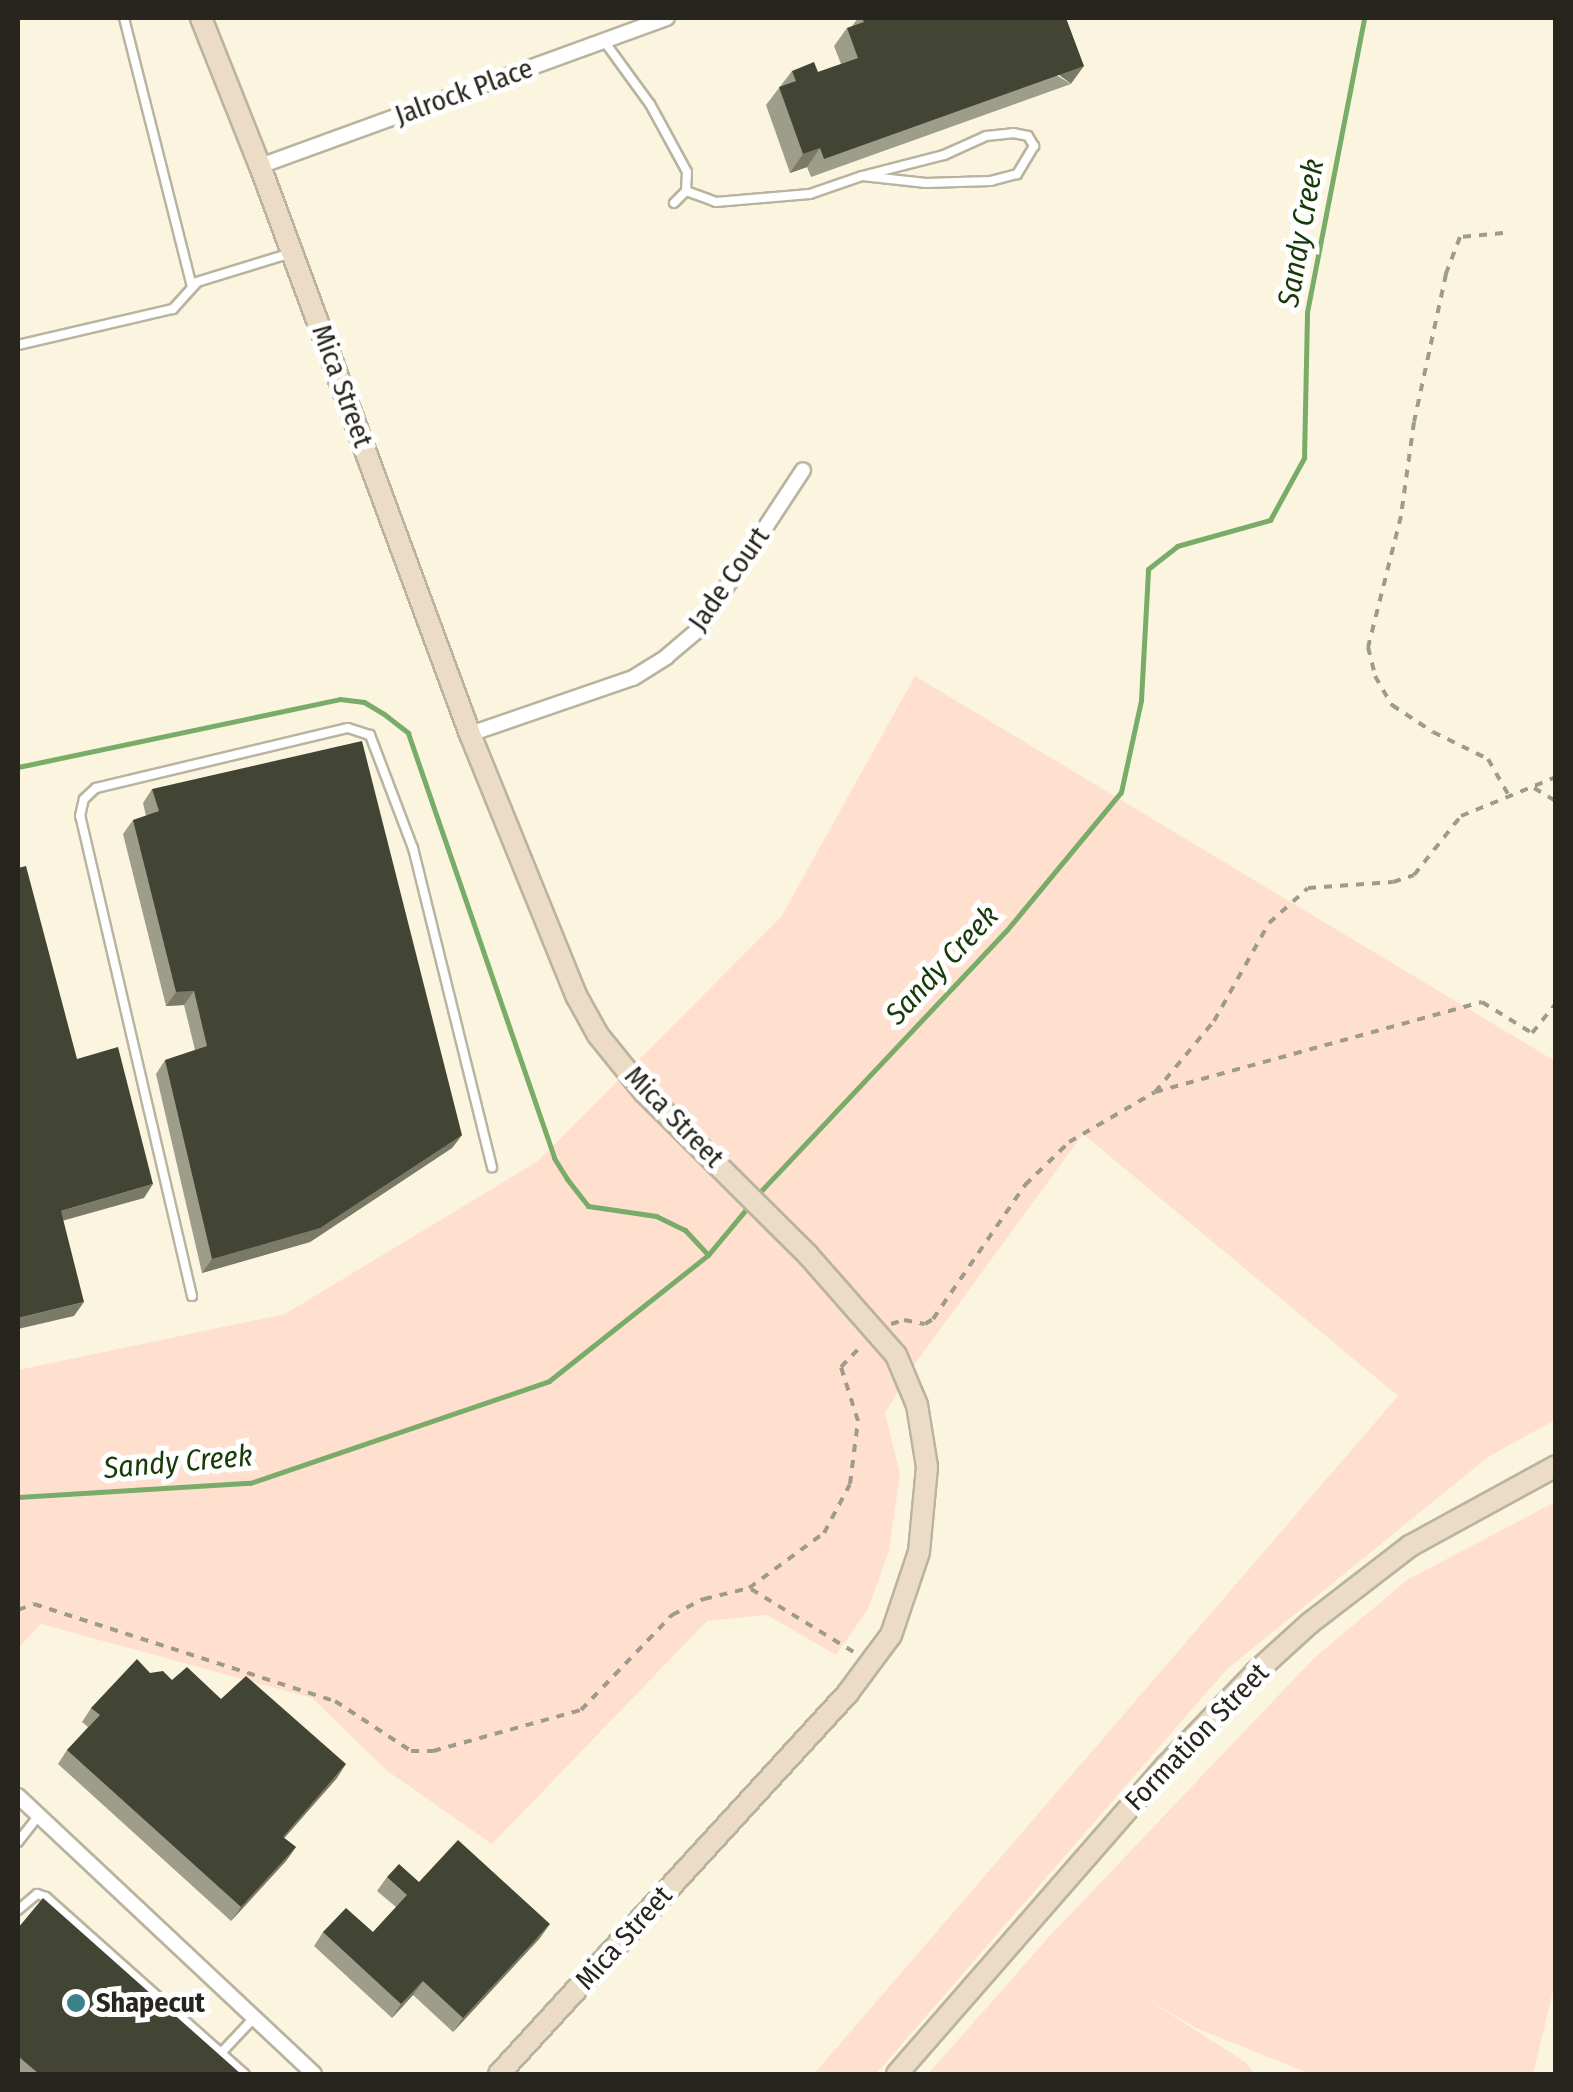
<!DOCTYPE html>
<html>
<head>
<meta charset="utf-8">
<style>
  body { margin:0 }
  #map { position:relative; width:1573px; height:2092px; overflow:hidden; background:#fbf5e0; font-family:"Fira Sans Condensed",sans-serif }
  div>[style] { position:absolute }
  .green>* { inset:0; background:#ffe0cf }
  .stream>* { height:5px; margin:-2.5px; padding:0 2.5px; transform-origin:2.5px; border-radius:2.5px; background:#79ac68 }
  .path>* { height:4px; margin-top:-2px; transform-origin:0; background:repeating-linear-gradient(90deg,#9f9b8c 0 8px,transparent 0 16px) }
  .roads { filter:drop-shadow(2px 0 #b9b39f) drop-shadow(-2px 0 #b9b39f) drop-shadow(0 2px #b9b39f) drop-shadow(0 -2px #b9b39f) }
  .lane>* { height:8px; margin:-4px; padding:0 4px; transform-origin:4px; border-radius:4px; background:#fff }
  .street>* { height:14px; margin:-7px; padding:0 7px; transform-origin:7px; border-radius:7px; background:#fff }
  .secondary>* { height:20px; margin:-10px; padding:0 10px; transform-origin:10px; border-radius:10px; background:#ecdcc5 }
  .wall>* { inset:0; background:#9e9d8a }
  .shaded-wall>* { inset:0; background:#7a7a67; transform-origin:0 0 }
  .building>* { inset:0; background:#424533 }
  .dots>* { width:28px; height:28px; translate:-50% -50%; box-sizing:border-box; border:5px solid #fff; border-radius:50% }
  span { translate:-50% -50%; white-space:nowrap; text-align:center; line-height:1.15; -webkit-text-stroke:10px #fff; paint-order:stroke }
  .street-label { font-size:28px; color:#27251d }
  .poi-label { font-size:28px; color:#27251d; font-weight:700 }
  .left { translate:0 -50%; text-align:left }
  .water-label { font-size:30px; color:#183a09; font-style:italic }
  .frame { position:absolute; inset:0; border:20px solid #27251d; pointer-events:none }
</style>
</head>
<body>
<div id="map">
  <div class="green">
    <i style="clip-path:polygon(915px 676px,1555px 1061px,1555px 1420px,1488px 1457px,1226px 1670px,876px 2074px,814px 2074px,1398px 1396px,1083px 1134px,917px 1361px,885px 1413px,900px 1474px,889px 1551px,868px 1609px,836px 1655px,767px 1615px,707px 1621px,492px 1844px,386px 1770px,312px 1698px,41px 1624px,18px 1648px,18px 1370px,285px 1314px,538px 1161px,781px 917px)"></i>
    <i style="clip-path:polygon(1555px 1502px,1556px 1979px,1533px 2074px,1310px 2074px,1196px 2028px,1144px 1997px,1245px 2062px,1255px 2074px,928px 2074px,1047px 1939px,1313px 1659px,1407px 1580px)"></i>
  </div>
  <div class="stream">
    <i style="left:18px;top:767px;width:329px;rotate:-11.9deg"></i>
    <i style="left:340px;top:699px;width:24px;rotate:7deg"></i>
    <i style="left:364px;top:702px;width:23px;rotate:31deg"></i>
    <i style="left:384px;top:714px;width:31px;rotate:38deg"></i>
    <i style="left:408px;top:733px;width:449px;rotate:71deg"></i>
    <i style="left:554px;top:1158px;width:25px;rotate:58deg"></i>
    <i style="left:567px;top:1179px;width:34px;rotate:52deg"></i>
    <i style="left:588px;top:1206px;width:69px;rotate:8.4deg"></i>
    <i style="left:656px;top:1216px;width:32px;rotate:26deg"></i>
    <i style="left:685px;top:1230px;width:34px;rotate:47deg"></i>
    <i style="left:758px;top:1194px;width:361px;rotate:-46.7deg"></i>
    <i style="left:1006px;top:931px;width:180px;rotate:-50.4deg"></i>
    <i style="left:1121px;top:792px;width:94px;rotate:-77.7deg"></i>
    <i style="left:1141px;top:700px;width:131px;rotate:-86.9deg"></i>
    <i style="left:1148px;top:569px;width:37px;rotate:-38deg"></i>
    <i style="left:1177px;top:546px;width:97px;rotate:-15.6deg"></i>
    <i style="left:1270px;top:520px;width:71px;rotate:-61.3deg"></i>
    <i style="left:1304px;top:458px;width:146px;rotate:-88.8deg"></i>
    <i style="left:1307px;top:312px;width:299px;rotate:-79deg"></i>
    <i style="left:18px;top:1497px;width:232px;rotate:-3.5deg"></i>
    <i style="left:250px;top:1483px;width:316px;rotate:-18.8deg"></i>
    <i style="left:549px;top:1381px;width:203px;rotate:-38.4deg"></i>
    <i style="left:708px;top:1255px;width:62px;rotate:-50.2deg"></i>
  </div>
  <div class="path">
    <i style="left:1503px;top:233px;width:43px;rotate:174.7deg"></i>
    <i style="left:1460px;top:237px;width:40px;rotate:111deg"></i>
    <i style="left:1446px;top:274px;width:151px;rotate:102.2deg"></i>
    <i style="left:1414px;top:422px;width:95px;rotate:97.9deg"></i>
    <i style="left:1401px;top:516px;width:135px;rotate:104.1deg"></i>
    <i style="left:1368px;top:647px;width:30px;rotate:76deg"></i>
    <i style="left:1375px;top:676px;width:34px;rotate:60deg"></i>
    <i style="left:1392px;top:705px;width:49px;rotate:33.4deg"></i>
    <i style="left:1433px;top:732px;width:61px;rotate:26.1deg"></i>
    <i style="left:1488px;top:759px;width:40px;rotate:60.3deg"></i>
    <i style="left:1534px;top:788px;width:26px;rotate:31deg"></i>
    <i style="left:1155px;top:1092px;width:92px;rotate:-50.3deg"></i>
    <i style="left:1214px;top:1021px;width:112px;rotate:-60.7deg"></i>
    <i style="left:1269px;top:923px;width:52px;rotate:-41.9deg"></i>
    <i style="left:1308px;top:888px;width:85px;rotate:-4deg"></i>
    <i style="left:1393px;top:882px;width:22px;rotate:-18deg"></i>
    <i style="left:1414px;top:875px;width:75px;rotate:-51.5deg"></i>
    <i style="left:1461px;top:816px;width:103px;rotate:-22.3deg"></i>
    <i style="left:891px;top:1324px;width:14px;rotate:-17deg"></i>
    <i style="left:904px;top:1320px;width:21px;rotate:11deg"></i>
    <i style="left:925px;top:1324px;width:9px;rotate:-32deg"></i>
    <i style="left:933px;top:1319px;width:163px;rotate:-55.5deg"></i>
    <i style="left:1025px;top:1185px;width:62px;rotate:-44.3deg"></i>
    <i style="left:1069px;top:1142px;width:99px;rotate:-30.2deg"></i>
    <i style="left:1155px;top:1092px;width:339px;rotate:-15.4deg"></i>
    <i style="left:1482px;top:1002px;width:59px;rotate:31.8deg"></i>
    <i style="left:1532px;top:1033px;width:38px;rotate:-51deg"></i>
    <i style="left:751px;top:1589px;width:121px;rotate:31.5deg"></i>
    <i style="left:18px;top:1610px;width:17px;rotate:-21deg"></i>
    <i style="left:34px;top:1604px;width:316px;rotate:17.9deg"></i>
    <i style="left:335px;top:1701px;width:91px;rotate:33.3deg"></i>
    <i style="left:411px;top:1751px;width:22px"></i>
    <i style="left:433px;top:1751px;width:154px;rotate:-15.5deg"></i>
    <i style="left:581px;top:1710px;width:132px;rotate:-46.2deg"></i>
    <i style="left:672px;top:1615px;width:36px;rotate:-27deg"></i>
    <i style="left:704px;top:1599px;width:46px;rotate:-13.7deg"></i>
    <i style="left:749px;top:1588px;width:93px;rotate:-36.3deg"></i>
    <i style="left:824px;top:1533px;width:55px;rotate:-62deg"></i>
    <i style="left:850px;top:1484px;width:64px;rotate:-82.8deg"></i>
    <i style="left:858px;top:1421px;width:57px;rotate:-107.5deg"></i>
    <i style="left:841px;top:1367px;width:32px;rotate:-46deg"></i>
  </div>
  <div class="roads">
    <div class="lane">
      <i style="left:124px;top:18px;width:276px;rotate:75.8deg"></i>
      <i style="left:604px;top:41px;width:78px;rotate:53.9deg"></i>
      <i style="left:650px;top:104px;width:77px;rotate:61.4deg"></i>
      <i style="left:687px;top:172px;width:19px;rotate:93deg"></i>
      <i style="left:686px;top:191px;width:17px;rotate:135deg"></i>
      <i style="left:686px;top:191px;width:32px;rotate:20deg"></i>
      <i style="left:716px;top:202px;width:94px;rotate:-4.9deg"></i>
      <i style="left:810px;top:194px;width:55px;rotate:-19.1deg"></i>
      <i style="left:862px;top:176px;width:85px;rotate:-14.4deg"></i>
      <i style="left:944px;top:155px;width:46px;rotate:-24.3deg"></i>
      <i style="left:986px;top:136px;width:27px;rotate:-6deg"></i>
      <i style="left:1013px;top:133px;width:15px;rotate:11deg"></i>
      <i style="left:1028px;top:136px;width:12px;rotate:59deg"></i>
      <i style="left:1034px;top:146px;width:33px;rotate:121deg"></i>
      <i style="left:1017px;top:174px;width:27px;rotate:165deg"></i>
      <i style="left:991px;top:181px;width:65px;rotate:178.2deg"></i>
      <i style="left:926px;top:183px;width:64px;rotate:-173.8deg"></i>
      <i style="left:18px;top:345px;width:159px;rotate:-13.1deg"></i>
      <i style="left:173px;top:309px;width:36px;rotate:-48deg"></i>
      <i style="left:197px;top:282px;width:95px;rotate:-17.1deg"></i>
      <i style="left:192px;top:1296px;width:493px;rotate:-103.1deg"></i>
      <i style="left:80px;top:816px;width:17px;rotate:-77deg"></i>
      <i style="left:84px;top:799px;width:16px;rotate:-43deg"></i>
      <i style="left:96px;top:788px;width:259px;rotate:-13.4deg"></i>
      <i style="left:348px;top:728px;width:23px;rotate:18deg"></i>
      <i style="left:370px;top:735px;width:121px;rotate:69.2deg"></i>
      <i style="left:413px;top:848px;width:329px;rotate:76.1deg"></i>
      <i style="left:18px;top:1842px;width:33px;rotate:-52deg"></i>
      <i style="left:18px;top:1910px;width:25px;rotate:-40deg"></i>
      <i style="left:37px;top:1894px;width:9px;rotate:18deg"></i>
      <i style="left:46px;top:1897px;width:266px;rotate:41.7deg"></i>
      <i style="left:221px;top:2053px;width:48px;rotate:-46.7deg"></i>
    </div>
    <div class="street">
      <i style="left:260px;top:166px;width:433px;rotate:-20deg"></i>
      <i style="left:470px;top:734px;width:172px;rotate:-19deg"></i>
      <i style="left:633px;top:678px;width:39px;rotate:-32deg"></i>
      <i style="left:666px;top:657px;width:42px;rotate:-40.2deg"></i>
      <i style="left:698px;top:630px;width:191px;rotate:-56.7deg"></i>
      <i style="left:18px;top:1796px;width:406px;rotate:43.2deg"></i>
    </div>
    <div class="secondary">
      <i style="left:201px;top:18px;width:159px;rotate:68.3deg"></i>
      <i style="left:260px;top:166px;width:606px;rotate:69.71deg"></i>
      <i style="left:470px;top:734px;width:284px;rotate:67.9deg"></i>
      <i style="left:577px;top:997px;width:43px;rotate:61.1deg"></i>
      <i style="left:598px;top:1035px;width:73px;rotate:51.1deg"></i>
      <i style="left:644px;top:1092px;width:231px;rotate:44.8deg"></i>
      <i style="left:808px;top:1255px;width:133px;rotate:48.7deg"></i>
      <i style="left:896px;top:1355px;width:54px;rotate:67.2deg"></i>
      <i style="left:917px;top:1405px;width:63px;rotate:80.8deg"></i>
      <i style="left:927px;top:1467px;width:85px;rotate:95.4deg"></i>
      <i style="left:919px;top:1552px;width:88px;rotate:108.6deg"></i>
      <i style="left:891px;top:1635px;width:72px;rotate:126.6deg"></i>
      <i style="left:848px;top:1693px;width:517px;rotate:132.49deg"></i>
      <i style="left:897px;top:2074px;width:409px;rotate:-48.9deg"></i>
      <i style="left:1166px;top:1766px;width:130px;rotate:-46.2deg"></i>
      <i style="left:1256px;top:1672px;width:73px;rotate:-42.2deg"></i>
      <i style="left:1310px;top:1623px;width:126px;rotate:-37.6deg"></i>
      <i style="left:1410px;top:1546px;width:166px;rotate:-28.7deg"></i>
    </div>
  </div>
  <div class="wall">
    <i style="clip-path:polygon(858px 18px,963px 18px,1071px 84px,811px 177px,807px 167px,790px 173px,766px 105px,792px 71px,818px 72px,841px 64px,834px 46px,847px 28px,852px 26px)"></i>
    <i style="clip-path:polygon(152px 789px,462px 1135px,452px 1148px,310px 1242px,202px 1273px,156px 1074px,165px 1060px,195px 1050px,184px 1005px,166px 1006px,123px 834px,133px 820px,146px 816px,143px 803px)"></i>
    <i style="clip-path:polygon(150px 1673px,172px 1680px,221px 1699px,337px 1778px,284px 1838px,296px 1847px,286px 1861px,231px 1921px,58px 1764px,67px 1750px,88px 1727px,82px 1722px,91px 1708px)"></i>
    <i style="clip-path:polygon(387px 1877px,419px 1882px,540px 1938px,453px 2032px,413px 1995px,392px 2018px,314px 1946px,323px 1932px,373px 1932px,396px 1907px,377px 1891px)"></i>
    <i style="clip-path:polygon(18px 1928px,241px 2074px,18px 2074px)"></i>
  </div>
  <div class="shaded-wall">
    <i style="left:1084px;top:66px;width:22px;height:276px;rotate:126deg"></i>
    <i style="clip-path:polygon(820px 148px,807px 167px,790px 173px,803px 154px)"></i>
    <i style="clip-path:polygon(194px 991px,184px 1005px,166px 1006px,176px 992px)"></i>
    <i style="clip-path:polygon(462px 1135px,452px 1148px,310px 1242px,202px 1273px,212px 1259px)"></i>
    <i style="clip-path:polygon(153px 1184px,144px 1198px,51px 1224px,61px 1211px)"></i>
    <i style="clip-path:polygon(84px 1302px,74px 1316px,18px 1329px,18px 1318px)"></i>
    <i style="clip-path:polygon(346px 1764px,337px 1778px,273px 1851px,283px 1837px)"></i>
    <i style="clip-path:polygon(296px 1847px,286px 1861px,231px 1921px,241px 1907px)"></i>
    <i style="clip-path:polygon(550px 1924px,540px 1938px,453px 2032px,463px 2018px)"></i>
    <i style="clip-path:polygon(423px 1981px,413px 1995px,392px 2018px,401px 2004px)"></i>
  </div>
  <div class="building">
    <i style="clip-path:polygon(862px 18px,1066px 18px,1084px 66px,824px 159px,820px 148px,803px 154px,779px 87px,796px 81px,792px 71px,814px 62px,818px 72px,858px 58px,847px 28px,864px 22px)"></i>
    <i style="clip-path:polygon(362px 741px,462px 1135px,320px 1228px,212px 1259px,165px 1060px,207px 1046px,194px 991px,176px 992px,133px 820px,159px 811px,152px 789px)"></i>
    <i style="clip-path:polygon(26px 866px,77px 1059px,118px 1047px,153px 1184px,61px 1211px,84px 1302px,18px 1318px,18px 868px)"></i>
    <i style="clip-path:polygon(137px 1659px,150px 1673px,163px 1671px,172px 1680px,187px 1667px,221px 1699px,246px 1676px,346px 1764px,283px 1837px,296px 1847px,241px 1907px,67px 1750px,100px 1715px,91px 1708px)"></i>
    <i style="clip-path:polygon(458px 1840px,550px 1924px,463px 2018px,423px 1981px,401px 2004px,323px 1932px,346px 1908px,373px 1932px,407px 1895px,387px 1877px,399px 1864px,419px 1882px)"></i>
    <i style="clip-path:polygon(43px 1898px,241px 2074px,39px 2074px,18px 2056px,18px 1928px)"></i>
  </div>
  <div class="dots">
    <i style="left:76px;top:2003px;background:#3a8189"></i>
  </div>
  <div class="street-label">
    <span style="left:464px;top:92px;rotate:-20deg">Jalrock Place</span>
    <span style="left:342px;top:386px;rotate:70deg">Mica Street</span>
    <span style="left:729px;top:579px;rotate:-55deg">Jade Court</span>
    <span style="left:674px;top:1117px;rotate:46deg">Mica Street</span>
    <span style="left:1197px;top:1737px;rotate:-46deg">Formation Street</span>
    <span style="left:624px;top:1938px;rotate:-48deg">Mica Street</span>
  </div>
  <div class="poi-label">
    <span class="left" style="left:96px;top:2003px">Shapecut</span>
  </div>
  <div class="water-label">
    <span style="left:1301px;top:233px;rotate:-80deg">Sandy Creek</span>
    <span style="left:942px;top:965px;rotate:-47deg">Sandy Creek</span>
    <span style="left:178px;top:1462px;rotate:-5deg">Sandy Creek</span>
  </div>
  <div class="frame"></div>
</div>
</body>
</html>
